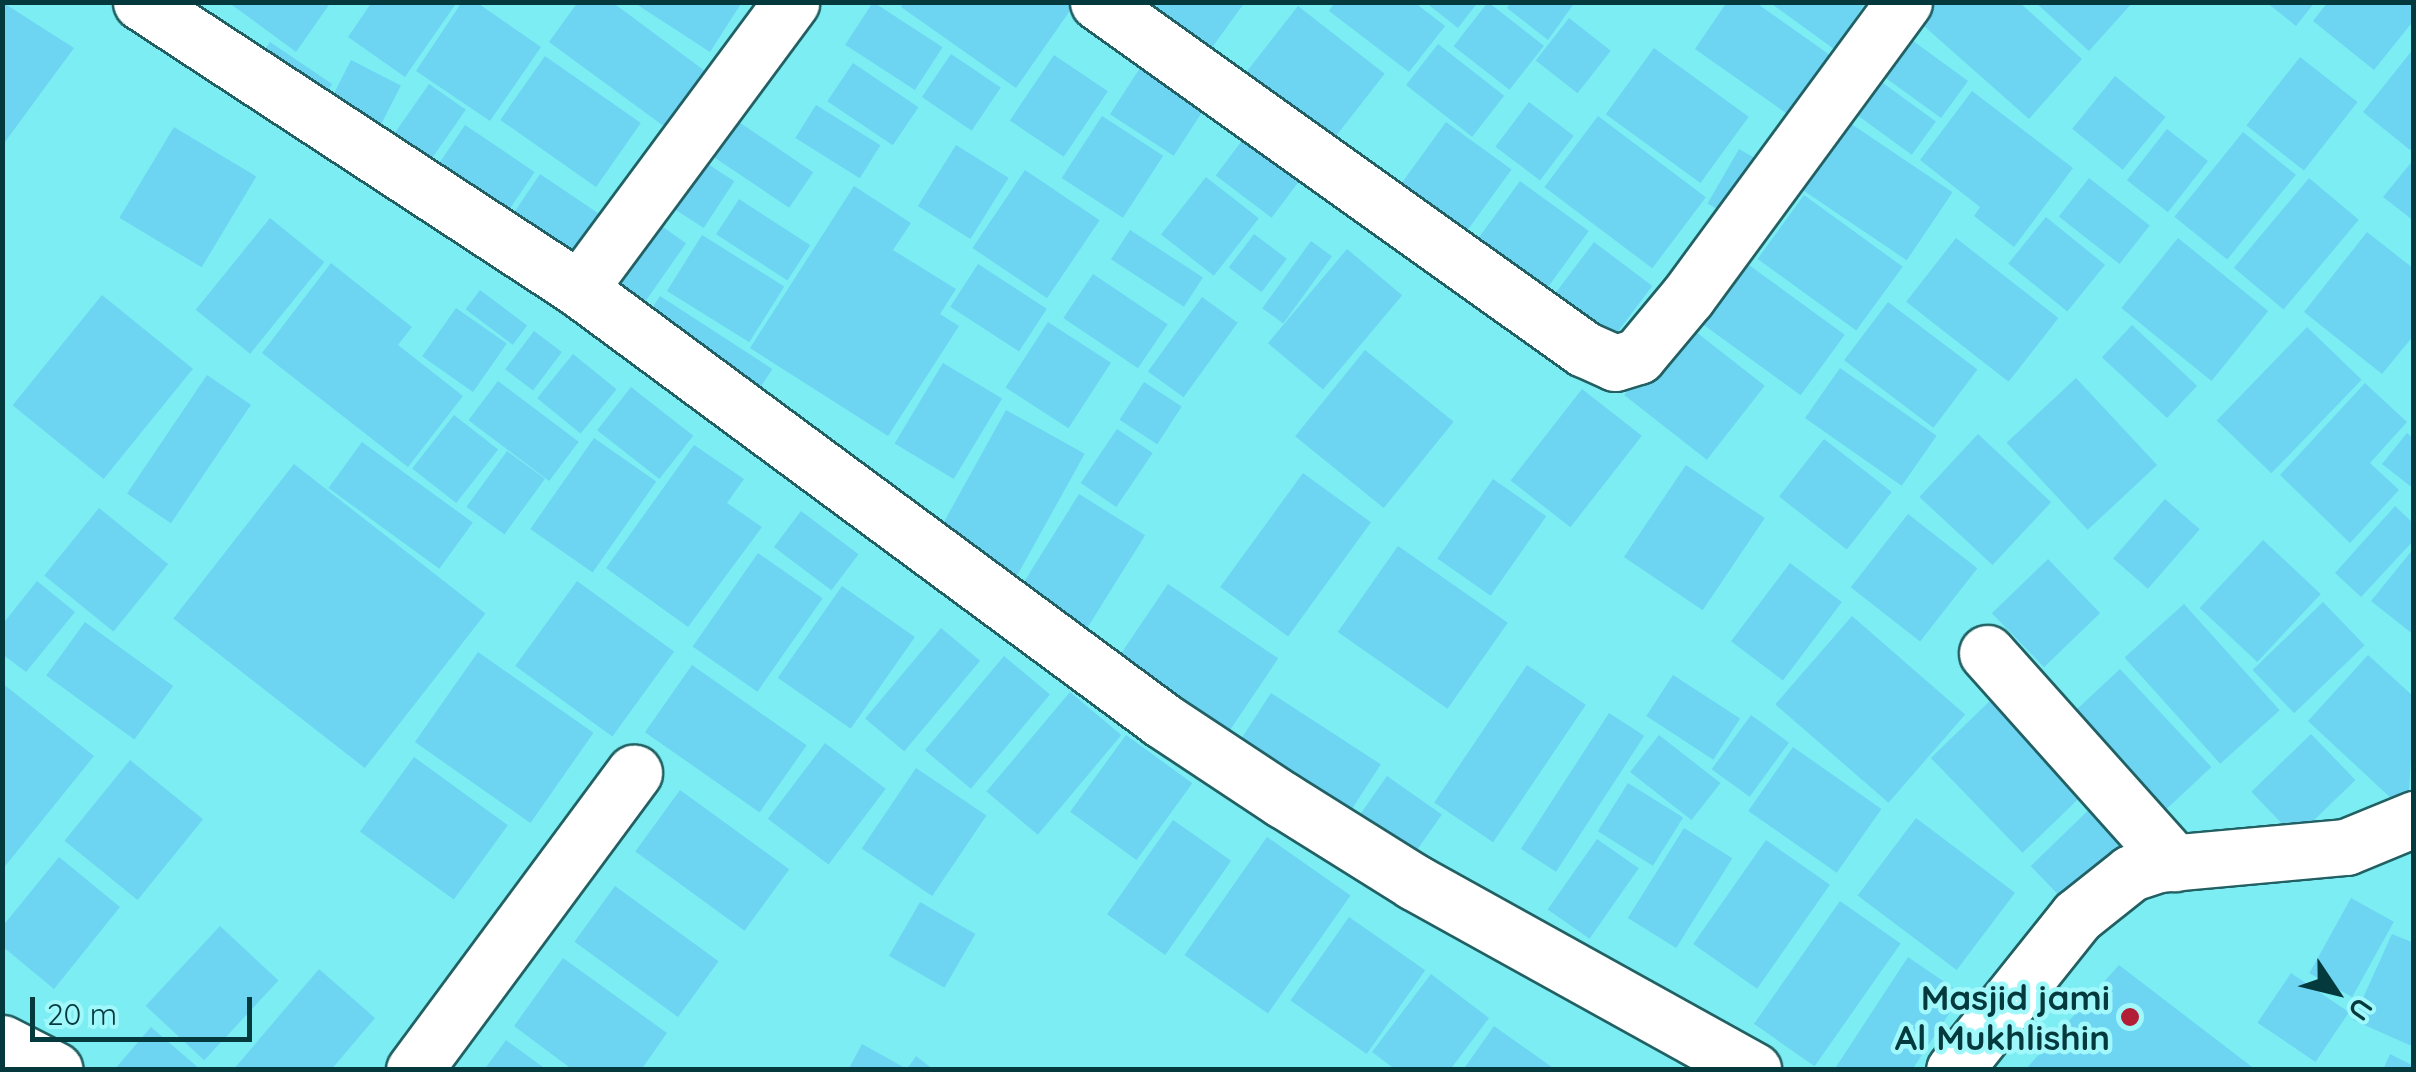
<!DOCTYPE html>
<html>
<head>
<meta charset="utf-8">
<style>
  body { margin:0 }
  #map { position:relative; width:2416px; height:1072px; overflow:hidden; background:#7ceef3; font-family:Quicksand,sans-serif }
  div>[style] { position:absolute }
  .building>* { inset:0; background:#6dd4f2; transform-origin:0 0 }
  .roads { filter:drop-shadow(2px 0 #226063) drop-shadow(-2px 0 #226063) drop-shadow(0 2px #226063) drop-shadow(0 -2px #226063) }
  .minor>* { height:55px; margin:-27.5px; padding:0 27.5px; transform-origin:27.5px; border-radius:27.5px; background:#fff }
  .dots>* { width:28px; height:28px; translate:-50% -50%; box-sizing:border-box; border:5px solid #a1f8fb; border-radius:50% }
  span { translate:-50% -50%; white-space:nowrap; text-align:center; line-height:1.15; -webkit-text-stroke:9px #a1f8fb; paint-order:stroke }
  .poi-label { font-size:35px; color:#043a3d; font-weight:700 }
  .right { translate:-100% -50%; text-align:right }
  .frame { position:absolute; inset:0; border:5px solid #043a3d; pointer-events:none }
  .north { position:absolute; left:2286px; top:942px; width:100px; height:100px; -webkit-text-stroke:8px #a1f8fb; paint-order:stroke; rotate:125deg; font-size:28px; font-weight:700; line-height:40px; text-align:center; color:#043a3d }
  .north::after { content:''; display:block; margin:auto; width:35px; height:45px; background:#043a3d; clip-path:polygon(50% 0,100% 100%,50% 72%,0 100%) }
  .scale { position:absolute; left:30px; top:997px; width:222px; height:45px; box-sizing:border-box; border:5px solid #043a3d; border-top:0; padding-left:12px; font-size:30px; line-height:35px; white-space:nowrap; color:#043a3d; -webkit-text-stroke:8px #a1f8fb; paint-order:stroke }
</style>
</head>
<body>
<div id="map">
  <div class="building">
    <i style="clip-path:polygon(2px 2px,74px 48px,2px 146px)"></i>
    <i style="clip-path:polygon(228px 2px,331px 2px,296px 52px)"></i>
    <i style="clip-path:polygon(372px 2px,457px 2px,405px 77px,348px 37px)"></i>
    <i style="clip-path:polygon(462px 2px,476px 2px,541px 47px,490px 121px,416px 71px)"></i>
    <i style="clip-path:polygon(578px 2px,612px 2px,709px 74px,669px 130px,549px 42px)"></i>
    <i style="clip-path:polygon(633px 2px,742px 2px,710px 52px)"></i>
    <i style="left:873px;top:2px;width:83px;height:51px;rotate:33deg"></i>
    <i style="clip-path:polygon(904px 2px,1076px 2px,1016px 88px,901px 7px)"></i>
    <i style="clip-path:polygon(1148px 2px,1245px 2px,1200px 64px,1137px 18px)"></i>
    <i style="clip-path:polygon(1335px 2px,1414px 2px,1445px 26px,1409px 72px,1329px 11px)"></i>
    <i style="clip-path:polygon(1425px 2px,1478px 2px,1458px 28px)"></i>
    <i style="left:1488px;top:2px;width:71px;height:56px;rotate:38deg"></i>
    <i style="clip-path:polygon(1511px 2px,1575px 2px,1548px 40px,1507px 8px)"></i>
    <i style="clip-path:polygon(1727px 2px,1755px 2px,1844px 65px,1803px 125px,1695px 49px)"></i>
    <i style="clip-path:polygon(1769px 2px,1866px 2px,1834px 49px)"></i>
    <i style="clip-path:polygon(1930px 2px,2019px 2px,2082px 59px,2029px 119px,1916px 19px)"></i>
    <i style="clip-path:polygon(2035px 2px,2133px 2px,2089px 51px)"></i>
    <i style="clip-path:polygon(2266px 2px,2315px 2px,2296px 26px)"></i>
    <i style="clip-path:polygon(2328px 2px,2414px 2px,2414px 20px,2374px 70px,2313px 21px)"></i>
    <i style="left:1298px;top:6px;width:110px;height:106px;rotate:38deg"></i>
    <i style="left:1569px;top:18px;width:53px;height:54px;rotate:38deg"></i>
    <i style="left:1909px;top:38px;width:73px;height:46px;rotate:36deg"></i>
    <i style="left:270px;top:42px;width:75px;height:29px;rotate:34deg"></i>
    <i style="left:1438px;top:44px;width:84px;height:52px;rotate:38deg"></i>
    <i style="left:1153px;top:48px;width:76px;height:79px;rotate:33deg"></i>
    <i style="left:1654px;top:48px;width:117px;height:82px;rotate:36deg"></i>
    <i style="clip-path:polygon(2414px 48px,2414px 145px,2410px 150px,2363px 112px)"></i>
    <i style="left:951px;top:54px;width:60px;height:52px;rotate:34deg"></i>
    <i style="left:1054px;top:55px;width:65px;height:79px;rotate:34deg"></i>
    <i style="left:545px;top:56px;width:117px;height:78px;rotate:35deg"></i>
    <i style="left:2300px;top:57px;width:73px;height:87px;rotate:38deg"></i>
    <i style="left:351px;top:60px;width:56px;height:57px;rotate:27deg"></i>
    <i style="left:853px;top:63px;width:79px;height:46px;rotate:34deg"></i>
    <i style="left:2115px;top:76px;width:65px;height:68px;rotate:39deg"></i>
    <i style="left:1876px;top:78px;width:74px;height:41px;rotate:36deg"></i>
    <i style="left:429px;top:84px;width:45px;height:60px;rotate:35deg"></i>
    <i style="clip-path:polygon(1972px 91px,2073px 168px,2014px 247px,1974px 216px,1980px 207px,1920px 160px)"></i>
    <i style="left:1529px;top:102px;width:56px;height:56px;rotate:37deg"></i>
    <i style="left:816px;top:105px;width:76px;height:39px;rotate:32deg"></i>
    <i style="left:727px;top:114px;width:104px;height:43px;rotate:34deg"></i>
    <i style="left:1102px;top:116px;width:73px;height:74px;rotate:33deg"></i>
    <i style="left:1598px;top:116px;width:135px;height:89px;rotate:37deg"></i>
    <i style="left:1844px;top:119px;width:131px;height:82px;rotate:34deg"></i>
    <i style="left:1446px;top:122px;width:81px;height:87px;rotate:36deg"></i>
    <i style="left:465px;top:125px;width:84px;height:67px;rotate:34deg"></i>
    <i style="left:174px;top:127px;width:96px;height:106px;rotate:31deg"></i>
    <i style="left:2167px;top:129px;width:52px;height:65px;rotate:38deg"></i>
    <i style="left:1250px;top:130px;width:70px;height:57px;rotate:37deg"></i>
    <i style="left:2243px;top:132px;width:68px;height:109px;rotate:39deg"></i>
    <i style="left:956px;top:145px;width:62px;height:72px;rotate:32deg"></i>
    <i style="left:1739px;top:149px;width:34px;height:63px;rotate:30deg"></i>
    <i style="left:694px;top:155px;width:48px;height:56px;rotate:33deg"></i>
    <i style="clip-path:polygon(2414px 159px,2414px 221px,2383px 197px)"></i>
    <i style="left:1025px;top:170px;width:90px;height:94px;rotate:34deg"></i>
    <i style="left:540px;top:174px;width:89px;height:68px;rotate:34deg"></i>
    <i style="left:1206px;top:177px;width:67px;height:73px;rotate:38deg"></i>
    <i style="left:2089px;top:178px;width:77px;height:49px;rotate:38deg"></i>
    <i style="left:2309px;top:178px;width:65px;height:117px;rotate:40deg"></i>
    <i style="left:1520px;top:181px;width:85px;height:76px;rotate:36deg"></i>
    <i style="clip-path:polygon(854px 186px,911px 223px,893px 250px,956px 289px,940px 314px,959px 326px,888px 436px,750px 348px)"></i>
    <i style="left:1804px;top:195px;width:122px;height:79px;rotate:36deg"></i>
    <i style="left:739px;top:199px;width:85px;height:42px;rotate:33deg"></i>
    <i style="left:2046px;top:217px;width:76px;height:60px;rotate:39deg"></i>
    <i style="left:270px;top:218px;width:70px;height:118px;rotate:39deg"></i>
    <i style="left:650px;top:218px;width:44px;height:79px;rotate:35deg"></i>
    <i style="left:1130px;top:230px;width:87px;height:35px;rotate:33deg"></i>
    <i style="clip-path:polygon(2367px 232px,2414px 269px,2414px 335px,2382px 374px,2304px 312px)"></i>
    <i style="left:1254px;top:234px;width:41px;height:42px;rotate:37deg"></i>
    <i style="left:702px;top:235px;width:97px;height:66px;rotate:32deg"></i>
    <i style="left:1956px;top:238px;width:130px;height:81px;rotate:38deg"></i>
    <i style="left:2178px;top:238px;width:116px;height:90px;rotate:39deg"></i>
    <i style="left:1311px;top:241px;width:26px;height:83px;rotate:36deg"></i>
    <i style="left:1594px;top:242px;width:73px;height:73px;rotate:37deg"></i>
    <i style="left:1347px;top:249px;width:72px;height:123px;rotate:40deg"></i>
    <i style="left:1742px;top:260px;width:127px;height:75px;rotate:36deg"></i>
    <i style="clip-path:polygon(331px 263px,412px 327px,398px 345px,463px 396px,408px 467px,262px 353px)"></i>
    <i style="left:978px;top:264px;width:82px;height:51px;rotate:33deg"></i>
    <i style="left:1093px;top:274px;width:90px;height:53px;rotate:34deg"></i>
    <i style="left:480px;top:290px;width:59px;height:24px;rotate:37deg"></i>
    <i style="left:102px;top:295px;width:117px;height:142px;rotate:39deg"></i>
    <i style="left:660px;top:296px;width:134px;height:38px;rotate:33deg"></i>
    <i style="left:1202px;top:297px;width:44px;height:92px;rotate:36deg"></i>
    <i style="left:1888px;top:302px;width:112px;height:73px;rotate:37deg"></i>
    <i style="left:456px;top:308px;width:62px;height:59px;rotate:35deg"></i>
    <i style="left:1682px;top:321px;width:105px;height:94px;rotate:38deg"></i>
    <i style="left:1048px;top:322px;width:75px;height:78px;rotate:33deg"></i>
    <i style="left:2132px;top:325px;width:89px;height:44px;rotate:43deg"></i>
    <i style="left:2307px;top:327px;width:76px;height:130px;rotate:44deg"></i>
    <i style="left:534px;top:331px;width:35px;height:48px;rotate:37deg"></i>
    <i style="left:1365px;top:350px;width:114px;height:111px;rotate:39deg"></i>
    <i style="left:573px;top:354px;width:56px;height:57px;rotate:39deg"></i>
    <i style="left:943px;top:363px;width:69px;height:94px;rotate:31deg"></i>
    <i style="left:1840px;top:368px;width:118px;height:61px;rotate:35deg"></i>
    <i style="left:207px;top:375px;width:53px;height:143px;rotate:34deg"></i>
    <i style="left:2076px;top:378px;width:119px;height:95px;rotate:47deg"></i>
    <i style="left:498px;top:381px;width:101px;height:49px;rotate:37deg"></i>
    <i style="left:1144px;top:382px;width:45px;height:45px;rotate:33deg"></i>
    <i style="clip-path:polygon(2365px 383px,2407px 422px,2370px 463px,2399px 490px,2350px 543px,2280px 475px)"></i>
    <i style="left:631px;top:387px;width:79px;height:55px;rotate:38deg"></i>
    <i style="left:1582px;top:389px;width:76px;height:116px;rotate:38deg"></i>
    <i style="left:1006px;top:410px;width:90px;height:140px;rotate:29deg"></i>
    <i style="left:454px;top:415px;width:56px;height:68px;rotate:38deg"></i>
    <i style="left:1117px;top:429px;width:43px;height:65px;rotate:34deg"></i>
    <i style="clip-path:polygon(2407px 433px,2414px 439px,2414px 489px,2382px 464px)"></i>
    <i style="left:1978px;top:434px;width:100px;height:86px;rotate:43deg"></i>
    <i style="left:594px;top:438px;width:76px;height:111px;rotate:35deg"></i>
    <i style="left:1824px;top:439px;width:86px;height:73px;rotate:38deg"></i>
    <i style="left:362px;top:442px;width:137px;height:57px;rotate:36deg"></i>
    <i style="clip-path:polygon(694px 445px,744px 479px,727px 503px,762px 527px,688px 627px,606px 568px)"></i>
    <i style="left:507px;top:451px;width:47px;height:69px;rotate:36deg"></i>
    <i style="left:294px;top:464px;width:243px;height:196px;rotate:38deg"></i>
    <i style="left:1686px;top:465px;width:95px;height:111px;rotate:34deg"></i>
    <i style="left:1303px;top:473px;width:84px;height:141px;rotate:36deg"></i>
    <i style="left:1493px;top:479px;width:65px;height:97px;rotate:35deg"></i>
    <i style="left:1079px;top:494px;width:78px;height:117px;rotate:32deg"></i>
    <i style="left:2165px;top:499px;width:46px;height:79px;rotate:41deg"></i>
    <i style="clip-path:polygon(2395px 506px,2414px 524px,2414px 540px,2361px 597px,2335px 573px)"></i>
    <i style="left:99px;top:508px;width:89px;height:87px;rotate:39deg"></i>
    <i style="left:801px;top:511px;width:72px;height:45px;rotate:37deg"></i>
    <i style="left:1908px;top:514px;width:88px;height:93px;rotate:38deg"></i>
    <i style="left:2263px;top:540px;width:79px;height:93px;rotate:43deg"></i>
    <i style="left:1398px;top:546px;width:134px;height:105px;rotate:35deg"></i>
    <i style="clip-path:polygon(2414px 548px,2414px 635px,2371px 601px)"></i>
    <i style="left:758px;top:553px;width:79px;height:114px;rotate:35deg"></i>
    <i style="left:2048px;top:559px;width:75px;height:78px;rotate:46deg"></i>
    <i style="left:1790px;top:563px;width:65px;height:98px;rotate:37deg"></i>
    <i style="clip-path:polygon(37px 581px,75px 612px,26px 672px,2px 654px,2px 625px)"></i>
    <i style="left:577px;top:581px;width:120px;height:105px;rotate:36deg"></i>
    <i style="left:1168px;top:584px;width:133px;height:105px;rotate:34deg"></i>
    <i style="left:842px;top:586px;width:89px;height:112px;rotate:35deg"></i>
    <i style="left:2323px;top:602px;width:60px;height:98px;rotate:46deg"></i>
    <i style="left:2184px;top:604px;width:143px;height:80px;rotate:48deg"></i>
    <i style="left:1852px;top:616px;width:150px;height:117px;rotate:41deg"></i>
    <i style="left:85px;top:622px;width:109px;height:66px;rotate:36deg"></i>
    <i style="left:941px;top:628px;width:51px;height:118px;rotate:40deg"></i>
    <i style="left:478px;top:652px;width:141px;height:110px;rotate:35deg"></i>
    <i style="clip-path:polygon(2368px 655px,2414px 697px,2408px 814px,2308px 721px)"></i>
    <i style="left:1004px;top:656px;width:60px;height:123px;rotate:40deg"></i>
    <i style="left:692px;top:665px;width:140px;height:82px;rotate:35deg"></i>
    <i style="left:1527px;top:665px;width:71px;height:166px;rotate:34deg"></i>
    <i style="left:2120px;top:669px;width:134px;height:79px;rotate:47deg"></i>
    <i style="left:1673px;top:675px;width:80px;height:49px;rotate:33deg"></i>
    <i style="clip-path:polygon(2px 683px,94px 756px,2px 870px)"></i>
    <i style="left:1070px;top:692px;width:67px;height:130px;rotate:40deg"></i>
    <i style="left:1271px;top:693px;width:131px;height:63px;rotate:33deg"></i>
    <i style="left:1997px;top:694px;width:132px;height:92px;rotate:46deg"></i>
    <i style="left:1609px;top:713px;width:42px;height:162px;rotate:33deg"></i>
    <i style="left:1751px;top:715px;width:47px;height:67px;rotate:36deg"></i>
    <i style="left:2311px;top:734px;width:64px;height:83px;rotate:46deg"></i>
    <i style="left:1126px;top:735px;width:82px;height:95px;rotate:36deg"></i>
    <i style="left:1659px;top:735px;width:78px;height:47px;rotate:38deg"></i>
    <i style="left:825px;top:743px;width:76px;height:95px;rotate:37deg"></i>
    <i style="left:1793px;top:747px;width:108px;height:78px;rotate:35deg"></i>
    <i style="left:414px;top:757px;width:116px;height:92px;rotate:36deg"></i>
    <i style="left:130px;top:760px;width:94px;height:104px;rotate:39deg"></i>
    <i style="left:916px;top:768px;width:85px;height:97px;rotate:34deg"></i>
    <i style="left:1387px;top:776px;width:67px;height:64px;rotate:35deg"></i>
    <i style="left:1628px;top:783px;width:65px;height:57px;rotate:32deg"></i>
    <i style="left:680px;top:790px;width:135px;height:76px;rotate:36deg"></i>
    <i style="left:2099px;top:800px;width:60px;height:95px;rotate:46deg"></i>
    <i style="left:1916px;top:818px;width:124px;height:97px;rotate:37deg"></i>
    <i style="left:1173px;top:820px;width:71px;height:115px;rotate:35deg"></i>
    <i style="left:1684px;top:828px;width:57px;height:106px;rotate:32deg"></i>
    <i style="left:1267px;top:837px;width:102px;height:144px;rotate:35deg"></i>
    <i style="left:1597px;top:839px;width:51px;height:86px;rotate:35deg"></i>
    <i style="left:1766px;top:840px;width:78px;height:127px;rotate:35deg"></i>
    <i style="clip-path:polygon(59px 857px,120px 907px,54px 989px,2px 946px,2px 927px)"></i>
    <i style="left:615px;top:886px;width:128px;height:69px;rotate:36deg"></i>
    <i style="left:2351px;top:898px;width:49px;height:86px;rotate:29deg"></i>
    <i style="left:1840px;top:901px;width:74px;height:150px;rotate:35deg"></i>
    <i style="left:920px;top:902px;width:64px;height:62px;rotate:30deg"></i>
    <i style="left:1349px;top:917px;width:93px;height:102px;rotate:35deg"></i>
    <i style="left:220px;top:926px;width:80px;height:109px;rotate:43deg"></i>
    <i style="clip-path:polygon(2392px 934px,2414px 943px,2414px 1047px,2353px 1020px)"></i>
    <i style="clip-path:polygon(1908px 957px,1962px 994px,1912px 1070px,1834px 1070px)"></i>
    <i style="clip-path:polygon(563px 958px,667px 1033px,641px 1070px,573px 1070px,514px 1026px)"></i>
    <i style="clip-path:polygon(2119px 965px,2256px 1070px,2025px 1070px)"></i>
    <i style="clip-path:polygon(319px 969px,375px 1018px,331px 1070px,233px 1070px)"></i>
    <i style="left:2291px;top:973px;width:70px;height:60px;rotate:34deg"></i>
    <i style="clip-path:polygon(1431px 974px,1489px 1018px,1450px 1070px,1396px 1070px,1372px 1052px)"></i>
    <i style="clip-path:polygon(1494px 1026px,1556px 1070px,1463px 1070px)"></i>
    <i style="clip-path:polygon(151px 1027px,201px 1070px,114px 1070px)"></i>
    <i style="clip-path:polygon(506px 1040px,547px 1070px,484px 1070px)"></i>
    <i style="clip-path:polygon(862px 1044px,907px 1069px,916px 1056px,934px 1070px,848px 1070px)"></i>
    <i style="clip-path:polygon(2390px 1054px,2414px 1066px,2414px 1070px,2383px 1070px)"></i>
  </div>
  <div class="roads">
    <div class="minor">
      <i style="left:141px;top:2px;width:524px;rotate:33.23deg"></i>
      <i style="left:579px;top:289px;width:725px;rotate:36.47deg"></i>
      <i style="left:1162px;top:720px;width:145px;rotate:33.5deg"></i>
      <i style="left:1283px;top:800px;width:155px;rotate:32deg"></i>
      <i style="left:1414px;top:882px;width:388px;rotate:29deg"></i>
      <i style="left:1098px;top:2px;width:597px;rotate:35.53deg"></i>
      <i style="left:1584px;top:349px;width:34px;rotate:24deg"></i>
      <i style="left:1615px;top:363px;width:24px;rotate:-17deg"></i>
      <i style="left:1638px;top:356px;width:78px;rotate:-50.2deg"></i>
      <i style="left:1688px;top:296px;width:365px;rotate:-53.7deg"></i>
      <i style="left:579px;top:289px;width:357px;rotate:-53.5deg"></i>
      <i style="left:1987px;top:653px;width:282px;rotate:48.2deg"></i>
      <i style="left:2px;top:1043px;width:59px;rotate:27deg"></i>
      <i style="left:414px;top:1070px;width:370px;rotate:-53.5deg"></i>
      <i style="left:1954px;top:1070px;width:197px;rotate:-51.4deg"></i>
      <i style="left:2077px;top:916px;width:69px;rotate:-38.5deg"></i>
      <i style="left:2131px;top:873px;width:28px;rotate:-18deg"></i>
      <i style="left:2158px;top:864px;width:189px;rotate:-5.2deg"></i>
      <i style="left:2346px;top:847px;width:74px;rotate:-22.4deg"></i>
    </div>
  </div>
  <div class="dots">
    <i style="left:2130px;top:1017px;background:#b11e36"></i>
  </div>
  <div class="poi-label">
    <span class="right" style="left:2110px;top:1017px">Masjid jami<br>Al Mukhlishin</span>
  </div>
  <div class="frame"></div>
  <div class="north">U</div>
  <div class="scale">20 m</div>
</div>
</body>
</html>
